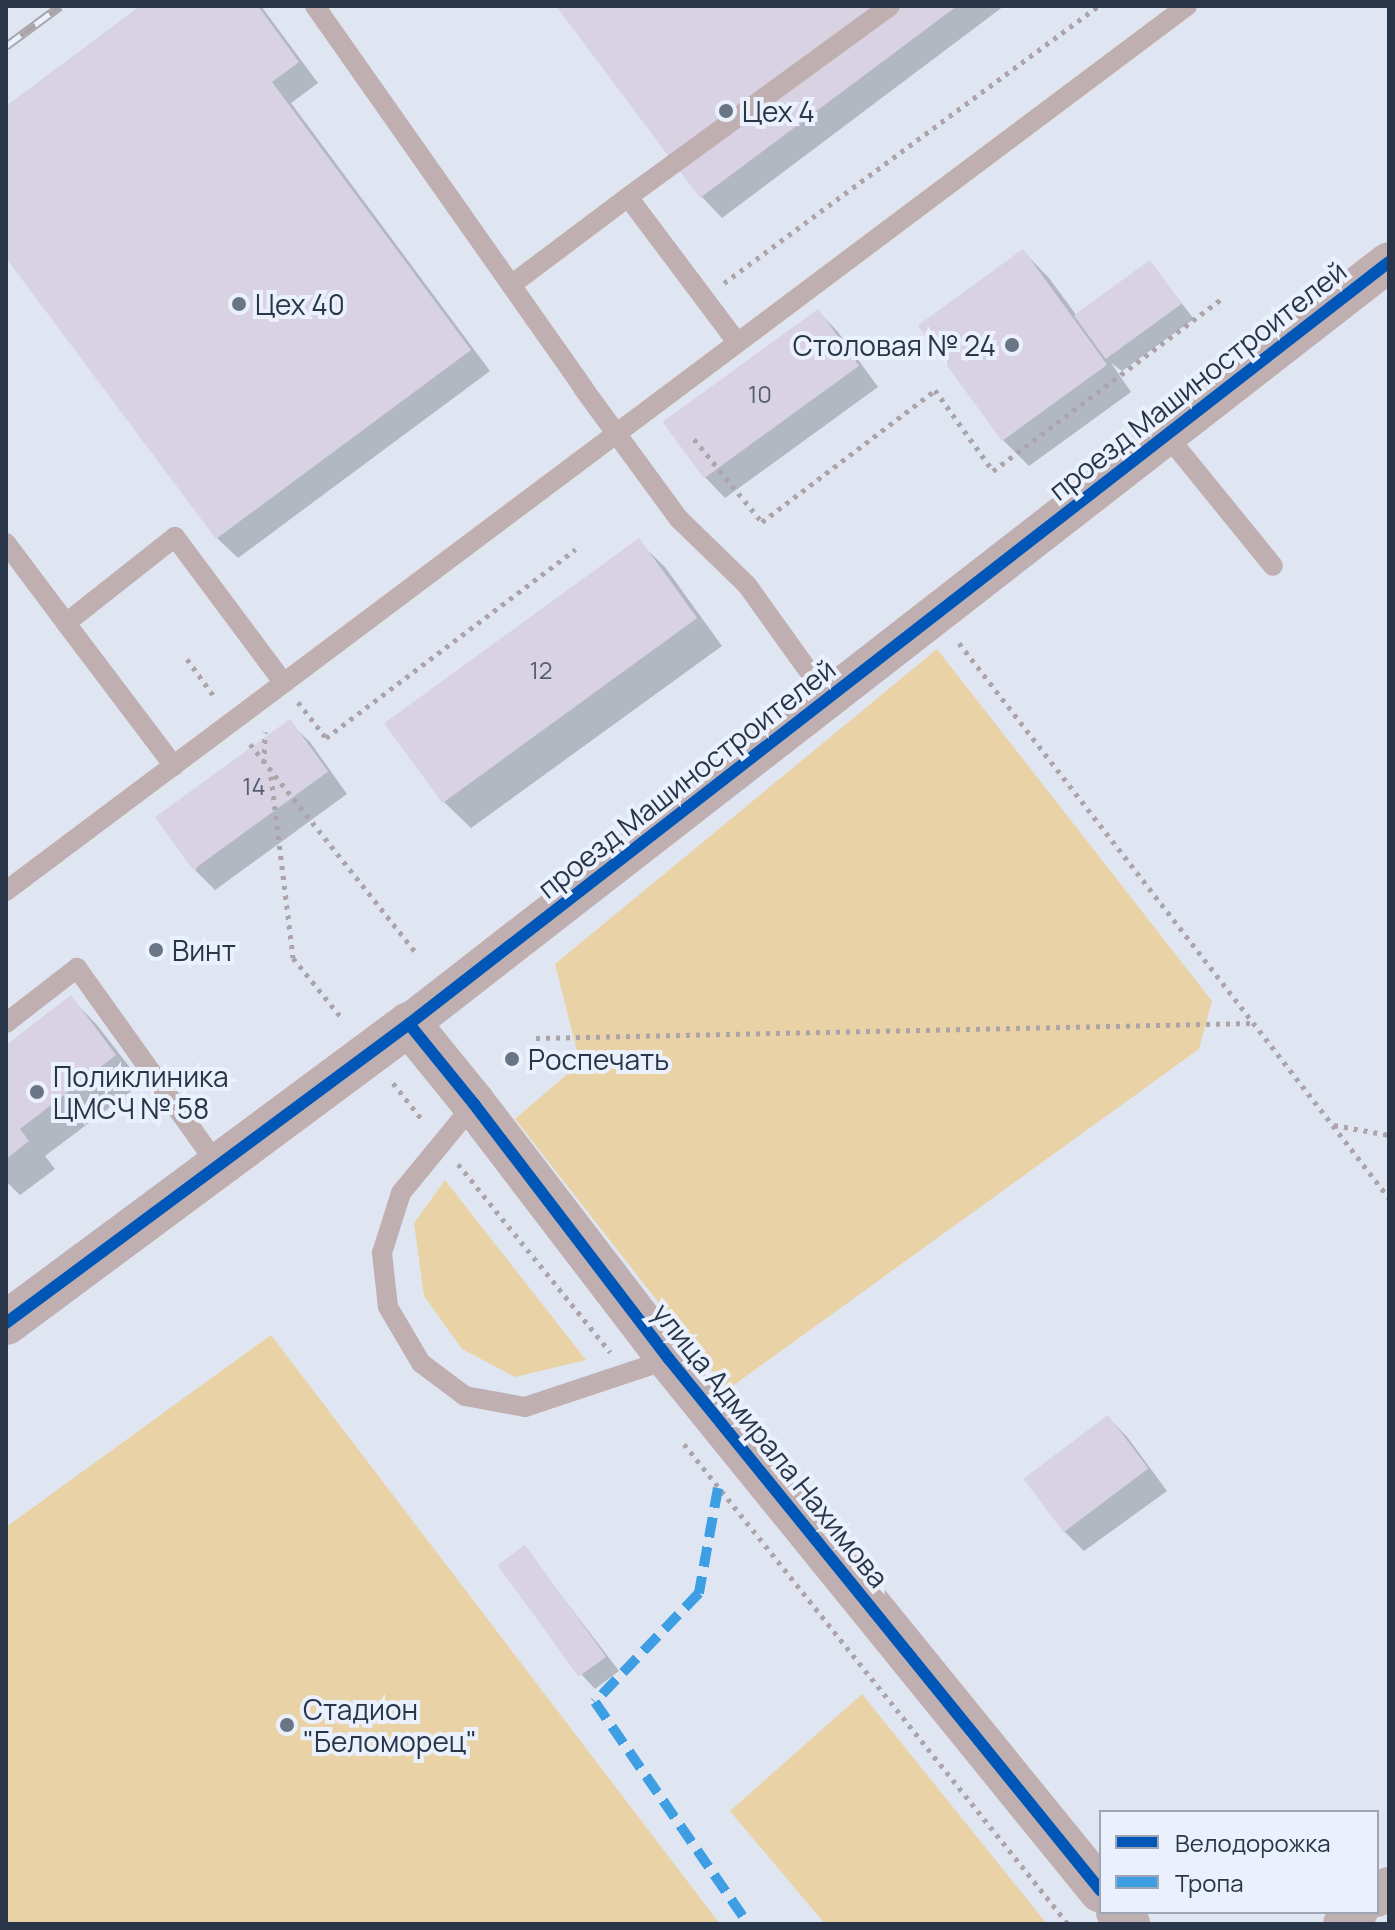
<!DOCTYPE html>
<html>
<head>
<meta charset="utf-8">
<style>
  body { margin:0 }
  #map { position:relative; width:1395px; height:1930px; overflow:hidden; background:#dfe6f2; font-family:Manrope,sans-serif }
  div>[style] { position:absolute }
  .green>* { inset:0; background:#ead2a7 }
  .shadow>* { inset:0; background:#0003 }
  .building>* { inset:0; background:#d8d2e3; transform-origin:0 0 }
  .path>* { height:5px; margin-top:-2.5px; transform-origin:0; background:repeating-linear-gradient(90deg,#aca4a8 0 4px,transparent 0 10px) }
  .service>* { height:20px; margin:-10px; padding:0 10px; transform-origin:10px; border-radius:10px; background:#c0afb0 }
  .minor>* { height:40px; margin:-20px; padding:0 20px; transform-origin:20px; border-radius:20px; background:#c0afb0 }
  .tertiary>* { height:44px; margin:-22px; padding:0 22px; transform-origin:22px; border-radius:22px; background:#c0afb0 }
  .rail>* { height:9px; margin-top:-4.5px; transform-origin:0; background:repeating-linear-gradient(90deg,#ebf1fc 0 18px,#a9a4a9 0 36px); box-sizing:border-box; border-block:2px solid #a9a4a9 }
  .quiet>* { height:10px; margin-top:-5px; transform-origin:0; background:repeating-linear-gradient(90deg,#3d9ee4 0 20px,transparent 0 30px) }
  .cycleway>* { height:12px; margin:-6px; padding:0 6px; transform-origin:6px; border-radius:6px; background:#0057b8 }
  .dots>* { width:22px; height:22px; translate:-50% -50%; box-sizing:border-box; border:4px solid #ebf1fc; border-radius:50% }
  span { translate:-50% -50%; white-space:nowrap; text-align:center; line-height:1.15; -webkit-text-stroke:8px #ebf1fc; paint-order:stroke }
  .number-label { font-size:24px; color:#565f72 }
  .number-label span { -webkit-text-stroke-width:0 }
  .poi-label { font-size:28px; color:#29364a }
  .left { translate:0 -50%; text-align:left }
  .right { translate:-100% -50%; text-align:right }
  .street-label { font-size:28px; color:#29364a }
  .frame { position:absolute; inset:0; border:8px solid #29364a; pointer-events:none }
  .legend { position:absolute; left:1099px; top:1810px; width:280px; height:104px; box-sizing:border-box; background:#ebf1fc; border:2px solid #9da6b5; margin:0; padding:10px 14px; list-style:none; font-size:24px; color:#29364a }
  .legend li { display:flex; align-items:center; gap:16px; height:40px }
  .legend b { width:40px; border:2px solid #9da6b5 }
</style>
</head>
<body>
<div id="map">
  <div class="green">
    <i style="clip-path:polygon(937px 649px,1212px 1001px,1199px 1049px,727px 1390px,515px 1119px,580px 1063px,555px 964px)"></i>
    <i style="clip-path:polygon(445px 1180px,586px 1360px,515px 1377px,462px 1349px,424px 1296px,414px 1223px)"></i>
    <i style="clip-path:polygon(271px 1335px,720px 1924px,6px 1924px,6px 1527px)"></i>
    <i style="clip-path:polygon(862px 1694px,1047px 1924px,825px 1924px,730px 1811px)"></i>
  </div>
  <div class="shadow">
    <i style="clip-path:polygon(144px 6px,261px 6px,318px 83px,291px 103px,490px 371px,238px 558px,217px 538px,6px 254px,6px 108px)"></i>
    <i style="clip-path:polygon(558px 6px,1004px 6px,722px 218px,702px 197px)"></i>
    <i style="clip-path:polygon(1023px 251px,1049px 278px,1077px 316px,1150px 263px,1194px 319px,1122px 371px,1111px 363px,1131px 392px,1029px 466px,1002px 439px)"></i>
    <i style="clip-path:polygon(818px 311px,838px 332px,878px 387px,725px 498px,705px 477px)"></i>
    <i style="clip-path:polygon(638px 541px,665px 567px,722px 646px,471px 828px,444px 802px)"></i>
    <i style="clip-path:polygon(289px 722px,310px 742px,347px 794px,215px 890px,195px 870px)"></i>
    <i style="clip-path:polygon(71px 998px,97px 1025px,142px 1083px,45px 1156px,55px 1169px,20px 1195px,9px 1184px,6px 1186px,6px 1047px)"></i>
    <i style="clip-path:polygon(1108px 1417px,1128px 1438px,1167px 1491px,1084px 1551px,1064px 1531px)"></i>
    <i style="clip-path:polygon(525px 1548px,619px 1671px,595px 1689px,582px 1675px)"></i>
  </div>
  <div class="building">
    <i style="clip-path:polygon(140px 6px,258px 6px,299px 62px,272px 82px,471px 350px,216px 539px,6px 258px,6px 106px)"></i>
    <i style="clip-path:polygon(556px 6px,957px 6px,700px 198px)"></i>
    <i style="left:1023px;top:249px;width:143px;height:130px;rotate:54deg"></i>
    <i style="left:1150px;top:260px;width:54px;height:94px;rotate:54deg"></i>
    <i style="left:818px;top:309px;width:70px;height:192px;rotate:54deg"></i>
    <i style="left:639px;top:538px;width:99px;height:315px;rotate:54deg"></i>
    <i style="left:290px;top:719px;width:65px;height:167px;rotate:54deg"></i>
    <i style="clip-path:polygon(71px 995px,116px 1055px,20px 1129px,29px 1141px,6px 1159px,6px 1045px)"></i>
    <i style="left:1108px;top:1415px;width:67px;height:106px;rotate:53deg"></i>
    <i style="left:525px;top:1545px;width:138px;height:34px;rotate:54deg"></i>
  </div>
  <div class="path">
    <i style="left:724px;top:283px;width:465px;rotate:-36.5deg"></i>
    <i style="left:694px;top:439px;width:107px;rotate:50.7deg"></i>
    <i style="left:762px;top:522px;width:218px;rotate:-37.3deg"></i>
    <i style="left:935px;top:390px;width:100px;rotate:54.4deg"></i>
    <i style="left:993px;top:471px;width:286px;rotate:-37deg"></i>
    <i style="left:959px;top:643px;width:702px;rotate:52.23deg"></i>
    <i style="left:187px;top:659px;width:49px;rotate:54.1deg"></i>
    <i style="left:298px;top:702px;width:46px;rotate:52.1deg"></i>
    <i style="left:326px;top:738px;width:313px;rotate:-37.1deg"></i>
    <i style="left:250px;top:744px;width:268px;rotate:51.5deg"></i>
    <i style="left:264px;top:763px;width:31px;rotate:-88deg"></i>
    <i style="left:271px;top:776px;width:183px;rotate:83.1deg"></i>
    <i style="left:293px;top:958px;width:76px;rotate:50.9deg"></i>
    <i style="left:536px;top:1038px;width:717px;rotate:-1.2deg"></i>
    <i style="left:393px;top:1083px;width:50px;rotate:51.5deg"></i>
    <i style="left:1334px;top:1125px;width:56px;rotate:10.3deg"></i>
    <i style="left:458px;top:1164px;width:242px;rotate:51deg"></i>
    <i style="left:684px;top:1444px;width:615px;rotate:51.34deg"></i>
  </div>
  <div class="service">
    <i style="left:315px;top:6px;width:467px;rotate:54.9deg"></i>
    <i style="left:583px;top:388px;width:161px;rotate:53.8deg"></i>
    <i style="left:678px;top:518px;width:96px;rotate:44.2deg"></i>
    <i style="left:747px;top:585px;width:139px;rotate:54.4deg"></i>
    <i style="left:628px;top:197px;width:324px;rotate:-36.1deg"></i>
    <i style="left:511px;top:285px;width:146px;rotate:-36.9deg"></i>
    <i style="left:628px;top:197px;width:181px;rotate:53.1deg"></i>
    <i style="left:1165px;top:433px;width:171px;rotate:50.9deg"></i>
    <i style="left:6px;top:543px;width:100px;rotate:53.1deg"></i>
    <i style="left:174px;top:766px;width:179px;rotate:-127.1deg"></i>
    <i style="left:66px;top:623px;width:139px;rotate:-38.3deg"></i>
    <i style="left:175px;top:537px;width:182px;rotate:53.3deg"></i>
    <i style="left:6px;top:891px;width:1476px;rotate:-36.85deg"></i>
    <i style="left:6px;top:1023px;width:90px;rotate:-37.8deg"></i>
    <i style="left:77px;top:968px;width:244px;rotate:54.5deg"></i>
    <i style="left:474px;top:1104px;width:115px;rotate:129.4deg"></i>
    <i style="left:401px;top:1193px;width:63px;rotate:107.6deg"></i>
    <i style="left:382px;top:1253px;width:54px;rotate:83.7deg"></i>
    <i style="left:388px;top:1307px;width:65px;rotate:59.5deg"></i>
    <i style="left:421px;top:1363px;width:55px;rotate:36.9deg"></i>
    <i style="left:465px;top:1396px;width:61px;rotate:10.4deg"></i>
    <i style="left:525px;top:1407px;width:152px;rotate:-18.4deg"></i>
  </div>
  <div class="minor">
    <i style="left:409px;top:1024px;width:1241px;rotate:-37.87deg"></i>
    <i style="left:1377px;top:1897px;width:16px;rotate:-40deg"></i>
    <i style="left:1343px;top:1924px;width:19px;rotate:-39deg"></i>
  </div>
  <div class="tertiary">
    <i style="left:6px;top:1323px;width:502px;rotate:-36.57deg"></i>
    <i style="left:409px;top:1024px;width:103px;rotate:50.9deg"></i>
    <i style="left:474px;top:1104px;width:321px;rotate:52.6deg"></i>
    <i style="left:669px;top:1359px;width:685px;rotate:50.92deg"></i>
    <i style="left:1118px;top:1912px;width:16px;rotate:50deg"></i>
  </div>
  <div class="rail">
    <i style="left:6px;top:46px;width:67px;rotate:-36.5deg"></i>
  </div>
  <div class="quiet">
    <i style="left:718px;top:1488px;width:107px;rotate:100.3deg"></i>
    <i style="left:699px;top:1593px;width:151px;rotate:133.7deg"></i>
    <i style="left:595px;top:1702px;width:270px;rotate:55.4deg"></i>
  </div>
  <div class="cycleway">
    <i style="left:409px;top:1024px;width:103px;rotate:50.9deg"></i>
    <i style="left:474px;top:1104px;width:321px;rotate:52.6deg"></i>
    <i style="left:669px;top:1359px;width:685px;rotate:50.92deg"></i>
    <i style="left:6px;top:1323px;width:502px;rotate:-36.57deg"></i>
    <i style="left:409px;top:1024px;width:1241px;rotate:-37.87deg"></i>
  </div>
  <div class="dots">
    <i style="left:726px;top:111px;background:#697485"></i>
    <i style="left:239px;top:304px;background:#697485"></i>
    <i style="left:1012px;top:345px;background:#697485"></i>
    <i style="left:156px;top:950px;background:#697485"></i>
    <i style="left:512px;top:1059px;background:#697485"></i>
    <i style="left:37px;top:1092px;background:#697485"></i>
    <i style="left:287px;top:1725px;background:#697485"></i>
  </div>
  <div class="number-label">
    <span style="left:760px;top:394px">10</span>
    <span style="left:541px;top:670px">12</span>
    <span style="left:254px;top:786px">14</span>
  </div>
  <div class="poi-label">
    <span class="left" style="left:742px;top:111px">Цех 4</span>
    <span class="left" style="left:255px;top:304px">Цех 40</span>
    <span class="right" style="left:996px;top:345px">Столовая № 24</span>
    <span class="left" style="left:172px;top:950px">Винт</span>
    <span class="left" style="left:528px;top:1059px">Роспечать</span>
    <span class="left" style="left:53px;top:1092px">Поликлиника<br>ЦМСЧ № 58</span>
    <span class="left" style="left:303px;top:1725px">Стадион<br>"Беломорец"</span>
  </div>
  <div class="street-label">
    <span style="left:1197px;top:380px;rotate:-38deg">проезд Машиностроителей</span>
    <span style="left:686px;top:778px;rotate:-38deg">проезд Машиностроителей</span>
    <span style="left:771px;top:1445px;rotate:51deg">улица Адмирала Нахимова</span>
  </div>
  <div class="frame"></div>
  <ul class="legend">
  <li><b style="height:10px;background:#0057b8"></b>Велодорожка</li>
  <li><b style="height:10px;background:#3d9ee4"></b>Тропа</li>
  </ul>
</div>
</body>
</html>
